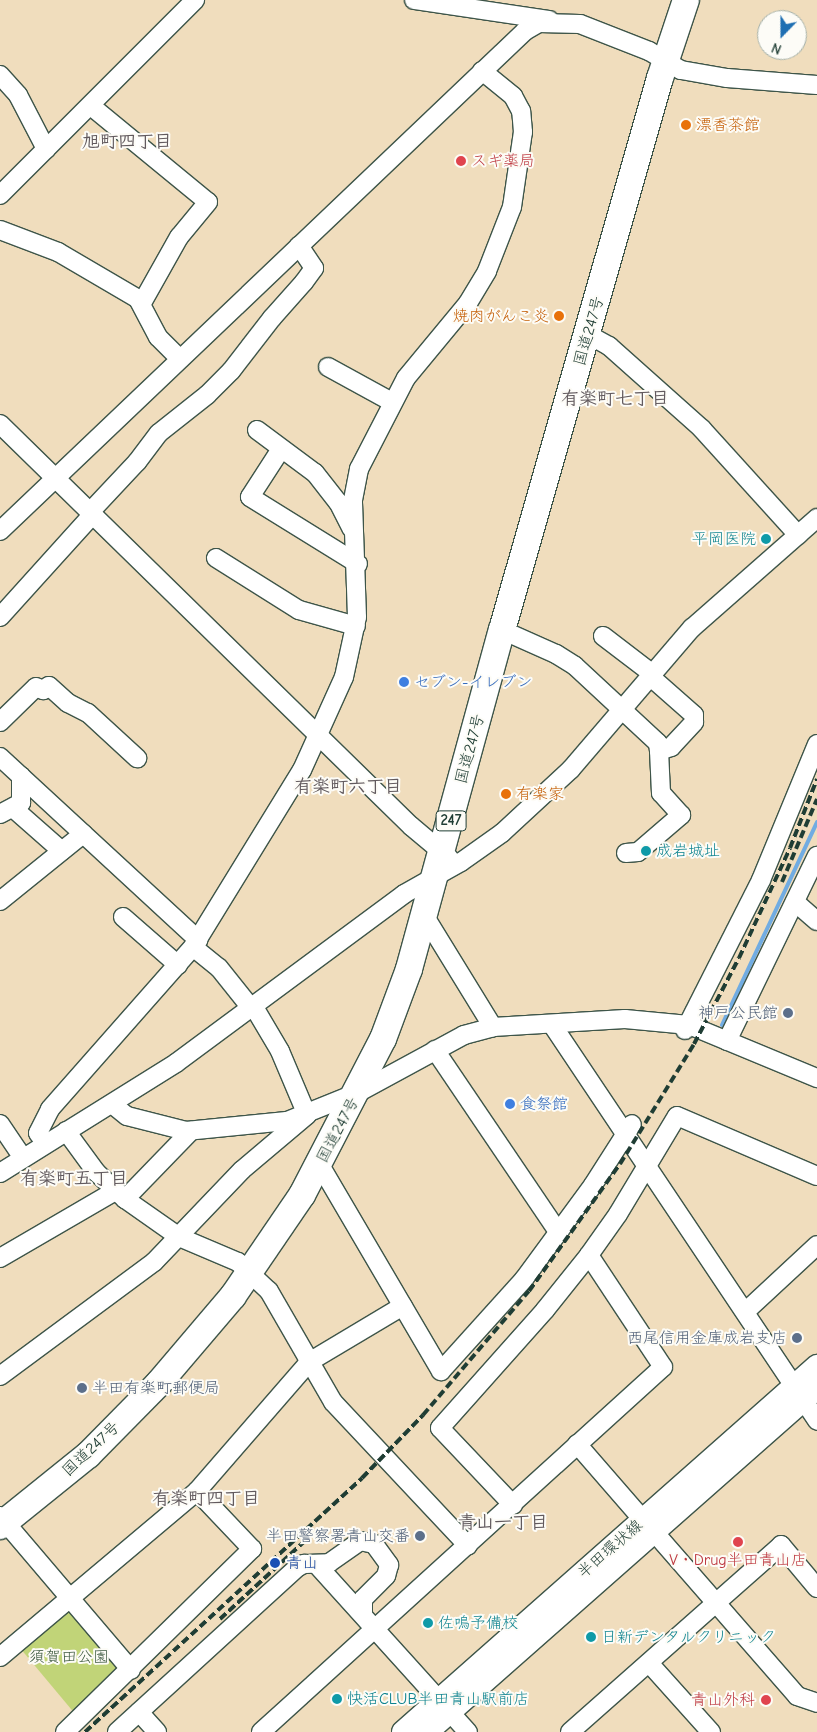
<!DOCTYPE html>
<html>
<head>
<meta charset="utf-8">
<style>
  body { margin:0 }
  #map { position:relative; width:817px; height:1732px; overflow:hidden; background:#f0ddbd; font-family:"Comic Neue","Klee One",sans-serif }
  div>[style] { position:absolute }
  .green>* { inset:0; background:#c1d478 }
  .stream>* { height:4px; margin:-2px; padding:0 2px; transform-origin:2px; border-radius:2px; background:#71ace2 }
  .roads { filter:drop-shadow(1px 0 #3e5549) drop-shadow(-1px 0 #3e5549) drop-shadow(0 1px #3e5549) drop-shadow(0 -1px #3e5549) }
  .minor>* { height:18px; margin:-9px; padding:0 9px; transform-origin:9px; border-radius:9px; background:#fff }
  .major>* { height:22px; margin:-11px; padding:0 11px; transform-origin:11px; border-radius:11px; background:#fff }
  .highway>* { height:26px; margin:-13px; padding:0 13px; transform-origin:13px; border-radius:13px; background:#fff }
  .rail>* { height:4px; margin-top:-2px; transform-origin:0; background:repeating-linear-gradient(90deg,#1f3d34 0 8px,transparent 0 12px) }
  .dots>* { width:14px; height:14px; translate:-50% -50%; box-sizing:border-box; border:2px solid #fdfcf7; border-radius:50% }
  span { translate:-50% -50%; white-space:nowrap; text-align:center; line-height:1.15; -webkit-text-stroke:4px #fdfcf7; paint-order:stroke }
  .shield-label span { padding:1px 4px; background:#fdfcf7; border:1px solid; border-radius:4px; -webkit-text-stroke-width:0 }
  .shield-label { font-size:15px; color:#1f3d34; font-weight:700 }
  .food-label { font-size:16px; color:#c56008 }
  .left { translate:0 -50%; text-align:left }
  .right { translate:-100% -50%; text-align:right }
  .health-label { font-size:16px; color:#be3a42 }
  .street-label { font-size:16px; color:#1f3d34 }
  .culture-label { font-size:16px; color:#0d838f }
  .shop-label { font-size:16px; color:#366cbe }
  .service-label { font-size:16px; color:#4e5e75 }
  .transit-label { font-size:16px; color:#164399 }
  .park-label { font-size:16px; color:#3f5b42 }
  .neighbourhood-label { font-size:18px; color:#625a5e; font-weight:700 }
  .north { position:absolute; left:757px; top:10px; width:50px; height:50px; box-sizing:border-box; background:#fdfcf7; border:1px solid #a4b0a9; border-radius:50%; rotate:202deg; font-size:14px; font-weight:700; line-height:20px; text-align:center; color:#1f3d34 }
  .north::after { content:''; display:block; margin:auto; width:18px; height:22px; background:#1f6fb2; clip-path:polygon(50% 0,100% 100%,50% 72%,0 100%) }
</style>
</head>
<body>
<div id="map">
  <div class="green">
    <i style="clip-path:polygon(65px 1610px,72px 1610px,119px 1666px,119px 1673px,76px 1715px,20px 1648px)"></i>
  </div>
  <div class="stream">
    <i style="left:722px;top:1025px;width:224px;rotate:-64.9deg"></i>
  </div>
  <div class="roads">
    <div class="minor">
      <i style="left:414px;top:0;width:137px;rotate:8.4deg"></i>
      <i style="left:0;top:75px;width:27px;rotate:48deg"></i>
      <i style="left:18px;top:95px;width:61px;rotate:62.6deg"></i>
      <i style="left:91px;top:106px;width:151px;rotate:39.4deg"></i>
      <i style="left:208px;top:202px;width:45px;rotate:129.6deg"></i>
      <i style="left:179px;top:237px;width:76px;rotate:119.3deg"></i>
      <i style="left:0;top:195px;width:276px;rotate:-45deg"></i>
      <i style="left:0;top:230px;width:62px;rotate:20.8deg"></i>
      <i style="left:58px;top:252px;width:93px;rotate:30.4deg"></i>
      <i style="left:138px;top:299px;width:43px;rotate:62.2deg"></i>
      <i style="left:158px;top:337px;width:31px;rotate:45deg"></i>
      <i style="left:589px;top:335px;width:23px;rotate:29deg"></i>
      <i style="left:609px;top:346px;width:125px;rotate:41.7deg"></i>
      <i style="left:702px;top:429px;width:143px;rotate:47.8deg"></i>
      <i style="left:328px;top:367px;width:73px;rotate:28.7deg"></i>
      <i style="left:0;top:424px;width:575px;rotate:44.37deg"></i>
      <i style="left:411px;top:826px;width:50px;rotate:40.1deg"></i>
      <i style="left:257px;top:430px;width:72px;rotate:36.6deg"></i>
      <i style="left:315px;top:473px;width:37px;rotate:52deg"></i>
      <i style="left:338px;top:502px;width:30px;rotate:63deg"></i>
      <i style="left:281px;top:449px;width:57px;rotate:122.9deg"></i>
      <i style="left:250px;top:497px;width:127px;rotate:31.8deg"></i>
      <i style="left:90px;top:512px;width:69px;rotate:-46.8deg"></i>
      <i style="left:137px;top:462px;width:36px;rotate:-53deg"></i>
      <i style="left:159px;top:433px;width:61px;rotate:-38.4deg"></i>
      <i style="left:207px;top:395px;width:34px;rotate:-45deg"></i>
      <i style="left:231px;top:371px;width:67px;rotate:-52.3deg"></i>
      <i style="left:272px;top:318px;width:48px;rotate:-48.4deg"></i>
      <i style="left:304px;top:282px;width:17px;rotate:-54deg"></i>
      <i style="left:314px;top:268px;width:27px;rotate:-124deg"></i>
      <i style="left:0;top:531px;width:725px;rotate:-43.6deg"></i>
      <i style="left:525px;top:31px;width:16px;rotate:-30deg"></i>
      <i style="left:539px;top:23px;width:41px;rotate:1.4deg"></i>
      <i style="left:580px;top:24px;width:74px;rotate:21.4deg"></i>
      <i style="left:649px;top:51px;width:37px;rotate:31deg"></i>
      <i style="left:681px;top:70px;width:47px;rotate:9.9deg"></i>
      <i style="left:727px;top:78px;width:90px;rotate:4.4deg"></i>
      <i style="left:216px;top:558px;width:98px;rotate:32.1deg"></i>
      <i style="left:299px;top:610px;width:59px;rotate:15.7deg"></i>
      <i style="left:0;top:617px;width:139px;rotate:-47.9deg"></i>
      <i style="left:502px;top:630px;width:59px;rotate:24deg"></i>
      <i style="left:556px;top:654px;width:22px;rotate:32deg"></i>
      <i style="left:575px;top:666px;width:113px;rotate:42.9deg"></i>
      <i style="left:658px;top:743px;width:8px;rotate:83deg"></i>
      <i style="left:603px;top:636px;width:64px;rotate:37.4deg"></i>
      <i style="left:0;top:722px;width:50px;rotate:-44.2deg"></i>
      <i style="left:36px;top:687px;width:8px;rotate:23deg"></i>
      <i style="left:43px;top:690px;width:7px;rotate:-34deg"></i>
      <i style="left:49px;top:686px;width:25px;rotate:42deg"></i>
      <i style="left:68px;top:703px;width:22px;rotate:27deg"></i>
      <i style="left:88px;top:713px;width:67px;rotate:42.6deg"></i>
      <i style="left:0;top:757px;width:270px;rotate:42.7deg"></i>
      <i style="left:13px;top:808px;width:65px;rotate:41.3deg"></i>
      <i style="left:0;top:814px;width:24px;rotate:-28deg"></i>
      <i style="left:21px;top:803px;width:27px;rotate:-90deg"></i>
      <i style="left:626px;top:853px;width:12px;rotate:-5deg"></i>
      <i style="left:638px;top:852px;width:57px;rotate:-40.7deg"></i>
      <i style="left:681px;top:815px;width:30px;rotate:-132deg"></i>
      <i style="left:661px;top:793px;width:42px;rotate:-92.7deg"></i>
      <i style="left:659px;top:751px;width:13px;rotate:-18deg"></i>
      <i style="left:671px;top:747px;width:34px;rotate:-47deg"></i>
      <i style="left:694px;top:722px;width:7px;rotate:-90deg"></i>
      <i style="left:694px;top:715px;width:56px;rotate:-138.6deg"></i>
      <i style="left:0;top:901px;width:107px;rotate:-38.9deg"></i>
      <i style="left:795px;top:902px;width:29px;rotate:41deg"></i>
      <i style="left:424px;top:915px;width:132px;rotate:58.4deg"></i>
      <i style="left:123px;top:917px;width:73px;rotate:41.1deg"></i>
      <i style="left:193px;top:947px;width:33px;rotate:39deg"></i>
      <i style="left:219px;top:968px;width:51px;rotate:51.3deg"></i>
      <i style="left:553px;top:1026px;width:475px;rotate:56.2deg"></i>
      <i style="left:685px;top:1030px;width:168px;rotate:-63.1deg"></i>
      <i style="left:761px;top:880px;width:147px;rotate:-67.6deg"></i>
      <i style="left:727px;top:1041px;width:206px;rotate:-64.1deg"></i>
      <i style="left:435px;top:1050px;width:221px;rotate:55.9deg"></i>
      <i style="left:112px;top:1104px;width:19px;rotate:39deg"></i>
      <i style="left:127px;top:1116px;width:61px;rotate:14.3deg"></i>
      <i style="left:186px;top:1131px;width:101px;rotate:-5.7deg"></i>
      <i style="left:287px;top:1121px;width:78px;rotate:-21.9deg"></i>
      <i style="left:359px;top:1092px;width:119px;rotate:-28.5deg"></i>
      <i style="left:464px;top:1035px;width:30px;rotate:-15deg"></i>
      <i style="left:493px;top:1027px;width:132px;rotate:-3.5deg"></i>
      <i style="left:625px;top:1019px;width:64px;rotate:5.4deg"></i>
      <i style="left:689px;top:1025px;width:139px;rotate:22.5deg"></i>
      <i style="left:0;top:1124px;width:41px;rotate:55.9deg"></i>
      <i style="left:66px;top:1131px;width:51px;rotate:53.8deg"></i>
      <i style="left:96px;top:1172px;width:40px;rotate:43deg"></i>
      <i style="left:125px;top:1199px;width:66px;rotate:35.1deg"></i>
      <i style="left:179px;top:1237px;width:64px;rotate:23deg"></i>
      <i style="left:238px;top:1262px;width:42px;rotate:43.1deg"></i>
      <i style="left:269px;top:1291px;width:128px;rotate:60deg"></i>
      <i style="left:333px;top:1402px;width:197px;rotate:46.8deg"></i>
      <i style="left:45px;top:1143px;width:12px;rotate:-125deg"></i>
      <i style="left:38px;top:1133px;width:27px;rotate:-63deg"></i>
      <i style="left:50px;top:1109px;width:216px;rotate:-48.6deg"></i>
      <i style="left:193px;top:947px;width:208px;rotate:-58.4deg"></i>
      <i style="left:302px;top:770px;width:102px;rotate:-65.7deg"></i>
      <i style="left:344px;top:677px;width:61px;rotate:-77.8deg"></i>
      <i style="left:357px;top:617px;width:117px;rotate:-92deg"></i>
      <i style="left:353px;top:500px;width:32px;rotate:-79deg"></i>
      <i style="left:359px;top:469px;width:102px;rotate:-62.7deg"></i>
      <i style="left:406px;top:378px;width:97px;rotate:-50.4deg"></i>
      <i style="left:468px;top:303px;width:37px;rotate:-59deg"></i>
      <i style="left:487px;top:271px;width:69px;rotate:-68.7deg"></i>
      <i style="left:512px;top:207px;width:76px;rotate:-81.7deg"></i>
      <i style="left:523px;top:132px;width:21px;rotate:-95deg"></i>
      <i style="left:521px;top:111px;width:17px;rotate:-118deg"></i>
      <i style="left:513px;top:96px;width:40px;rotate:-141deg"></i>
      <i style="left:320px;top:1165px;width:239px;rotate:59.6deg"></i>
      <i style="left:441px;top:1371px;width:124px;rotate:-47.9deg"></i>
      <i style="left:524px;top:1279px;width:117px;rotate:-53.7deg"></i>
      <i style="left:593px;top:1185px;width:72px;rotate:-57.4deg"></i>
      <i style="left:0;top:1173px;width:208px;rotate:-32deg"></i>
      <i style="left:176px;top:1063px;width:284px;rotate:-36.5deg"></i>
      <i style="left:404px;top:894px;width:65px;rotate:-29.3deg"></i>
      <i style="left:461px;top:862px;width:50px;rotate:-35.3deg"></i>
      <i style="left:502px;top:833px;width:94px;rotate:-42.8deg"></i>
      <i style="left:571px;top:769px;width:186px;rotate:-49.4deg"></i>
      <i style="left:692px;top:628px;width:167px;rotate:-41.3deg"></i>
      <i style="left:125px;top:1199px;width:95px;rotate:-45.9deg"></i>
      <i style="left:0;top:1258px;width:133px;rotate:-30.2deg"></i>
      <i style="left:745px;top:1312px;width:98px;rotate:-42.9deg"></i>
      <i style="left:0;top:1376px;width:192px;rotate:-36.5deg"></i>
      <i style="left:154px;top:1262px;width:127px;rotate:-46.3deg"></i>
      <i style="left:242px;top:1170px;width:85px;rotate:-40.2deg"></i>
      <i style="left:307px;top:1115px;width:69px;rotate:-112.9deg"></i>
      <i style="left:280px;top:1051px;width:51px;rotate:-120.6deg"></i>
      <i style="left:577px;top:1444px;width:101px;rotate:49deg"></i>
      <i style="left:513px;top:1505px;width:106px;rotate:-133.5deg"></i>
      <i style="left:440px;top:1428px;width:158px;rotate:-48.3deg"></i>
      <i style="left:545px;top:1310px;width:70px;rotate:-51.3deg"></i>
      <i style="left:589px;top:1255px;width:50px;rotate:-54.7deg"></i>
      <i style="left:618px;top:1214px;width:114px;rotate:-59deg"></i>
      <i style="left:677px;top:1116px;width:152px;rotate:23.2deg"></i>
      <i style="left:0;top:1516px;width:202px;rotate:49.6deg"></i>
      <i style="left:655px;top:1533px;width:216px;rotate:48.9deg"></i>
      <i style="left:797px;top:1696px;width:21px;rotate:19deg"></i>
      <i style="left:317px;top:1565px;width:225px;rotate:47.9deg"></i>
      <i style="left:0;top:1657px;width:258px;rotate:-40.1deg"></i>
      <i style="left:197px;top:1491px;width:171px;rotate:-49deg"></i>
      <i style="left:309px;top:1362px;width:109px;rotate:-30.8deg"></i>
      <i style="left:649px;top:1663px;width:93px;rotate:48.1deg"></i>
      <i style="left:139px;top:1712px;width:27px;rotate:48deg"></i>
      <i style="left:65px;top:1732px;width:262px;rotate:-44.4deg"></i>
      <i style="left:252px;top:1549px;width:80px;rotate:-133.5deg"></i>
      <i style="left:117px;top:1732px;width:245px;rotate:-42.4deg"></i>
      <i style="left:298px;top:1567px;width:7px;rotate:-27deg"></i>
      <i style="left:304px;top:1564px;width:25px;rotate:-2deg"></i>
      <i style="left:329px;top:1563px;width:38px;rotate:-35deg"></i>
      <i style="left:360px;top:1541px;width:14px;rotate:12deg"></i>
      <i style="left:374px;top:1544px;width:26px;rotate:54deg"></i>
      <i style="left:389px;top:1565px;width:11px;rotate:105deg"></i>
      <i style="left:386px;top:1576px;width:33px;rotate:135deg"></i>
      <i style="left:363px;top:1599px;width:14px;rotate:90deg"></i>
      <i style="left:261px;top:1732px;width:543px;rotate:-42.24deg"></i>
      <i style="left:663px;top:1367px;width:134px;rotate:-123.5deg"></i>
      <i style="left:570px;top:1732px;width:282px;rotate:-41.5deg"></i>
      <i style="left:781px;top:1545px;width:56px;rotate:50.1deg"></i>
    </div>
    <div class="major">
      <i style="left:403px;top:1732px;width:553px;rotate:-41.48deg"></i>
      <i style="left:427px;top:1732px;width:520px;rotate:-41.41deg"></i>
    </div>
    <div class="highway">
      <i style="left:0;top:1526px;width:113px;rotate:-38.9deg"></i>
      <i style="left:88px;top:1455px;width:101px;rotate:-45.4deg"></i>
      <i style="left:159px;top:1383px;width:114px;rotate:-49.6deg"></i>
      <i style="left:233px;top:1296px;width:122px;rotate:-55.7deg"></i>
      <i style="left:302px;top:1195px;width:176px;rotate:-62.6deg"></i>
      <i style="left:383px;top:1039px;width:75px;rotate:-69.6deg"></i>
      <i style="left:409px;top:969px;width:352px;rotate:-74.7deg"></i>
      <i style="left:502px;top:630px;width:574px;rotate:-74.03deg"></i>
      <i style="left:660px;top:78px;width:82px;rotate:-71.6deg"></i>
    </div>
  </div>
  <div class="rail">
    <i style="left:782px;top:882px;width:90px;rotate:-67.1deg"></i>
    <i style="left:220px;top:1619px;width:117px;rotate:-42.6deg"></i>
    <i style="left:85px;top:1732px;width:376px;rotate:-42.5deg"></i>
    <i style="left:362px;top:1478px;width:88px;rotate:-45.9deg"></i>
    <i style="left:423px;top:1415px;width:163px;rotate:-49.5deg"></i>
    <i style="left:529px;top:1291px;width:156px;rotate:-54.4deg"></i>
    <i style="left:620px;top:1164px;width:141px;rotate:-58.3deg"></i>
    <i style="left:694px;top:1044px;width:97px;rotate:-62.4deg"></i>
    <i style="left:739px;top:958px;width:121px;rotate:-65.1deg"></i>
    <i style="left:790px;top:848px;width:74px;rotate:-68.6deg"></i>
  </div>
  <div class="dots">
    <i style="left:686px;top:125px;background:#e8710a"></i>
    <i style="left:461px;top:161px;background:#e0444e"></i>
    <i style="left:559px;top:316px;background:#e8710a"></i>
    <i style="left:766px;top:539px;background:#0f9aa8"></i>
    <i style="left:404px;top:682px;background:#3f7fe0"></i>
    <i style="left:506px;top:794px;background:#e8710a"></i>
    <i style="left:646px;top:851px;background:#0f9aa8"></i>
    <i style="left:788px;top:1013px;background:#5c6f8a"></i>
    <i style="left:510px;top:1104px;background:#3f7fe0"></i>
    <i style="left:797px;top:1338px;background:#5c6f8a"></i>
    <i style="left:82px;top:1388px;background:#5c6f8a"></i>
    <i style="left:420px;top:1536px;background:#5c6f8a"></i>
    <i style="left:738px;top:1542px;background:#e0444e"></i>
    <i style="left:275px;top:1563px;background:#1a4fb4"></i>
    <i style="left:428px;top:1623px;background:#0f9aa8"></i>
    <i style="left:591px;top:1637px;background:#0f9aa8"></i>
    <i style="left:337px;top:1699px;background:#0f9aa8"></i>
    <i style="left:766px;top:1700px;background:#e0444e"></i>
  </div>
  <div class="shield-label">
    <span style="left:451px;top:821px">247</span>
  </div>
  <div class="food-label">
    <span class="left" style="left:696px;top:125px">漂香茶館</span>
    <span class="right" style="left:549px;top:316px">焼肉がんこ炎</span>
    <span class="left" style="left:516px;top:794px">有楽家</span>
  </div>
  <div class="health-label">
    <span class="left" style="left:471px;top:161px">スギ薬局</span>
    <span style="left:738px;top:1560px">V・Drug半田青山店</span>
    <span class="right" style="left:755px;top:1700px">青山外科</span>
  </div>
  <div class="street-label">
    <span style="left:589px;top:331px;rotate:-74deg">国道247号</span>
    <span style="left:470px;top:749px;rotate:-75deg">国道247号</span>
    <span style="left:338px;top:1130px;rotate:-62deg">国道247号</span>
    <span style="left:91px;top:1449px;rotate:-43deg">国道247号</span>
    <span style="left:610px;top:1549px;rotate:-41deg">半田環状線</span>
  </div>
  <div class="culture-label">
    <span class="right" style="left:756px;top:539px">平岡医院</span>
    <span class="left" style="left:656px;top:851px">成岩城址</span>
    <span class="left" style="left:438px;top:1623px">佐鳴予備校</span>
    <span class="left" style="left:601px;top:1637px">日新デンタルクリニック</span>
    <span class="left" style="left:347px;top:1699px">快活CLUB半田青山駅前店</span>
  </div>
  <div class="shop-label">
    <span class="left" style="left:414px;top:682px">セブン-イレブン</span>
    <span class="left" style="left:520px;top:1104px">食祭館</span>
  </div>
  <div class="service-label">
    <span class="right" style="left:778px;top:1013px">神戸公民館</span>
    <span class="right" style="left:787px;top:1338px">西尾信用金庫成岩支店</span>
    <span class="left" style="left:92px;top:1388px">半田有楽町郵便局</span>
    <span class="right" style="left:410px;top:1536px">半田警察署青山交番</span>
  </div>
  <div class="transit-label">
    <span class="left" style="left:286px;top:1563px">青山</span>
  </div>
  <div class="park-label">
    <span style="left:69px;top:1657px">須賀田公園</span>
  </div>
  <div class="neighbourhood-label">
    <span style="left:127px;top:142px">旭町四丁目</span>
    <span style="left:615px;top:399px">有楽町七丁目</span>
    <span style="left:348px;top:787px">有楽町六丁目</span>
    <span style="left:74px;top:1179px">有楽町五丁目</span>
    <span style="left:206px;top:1499px">有楽町四丁目</span>
    <span style="left:503px;top:1523px">青山一丁目</span>
  </div>
  <div class="north">N</div>
</div>
</body>
</html>
